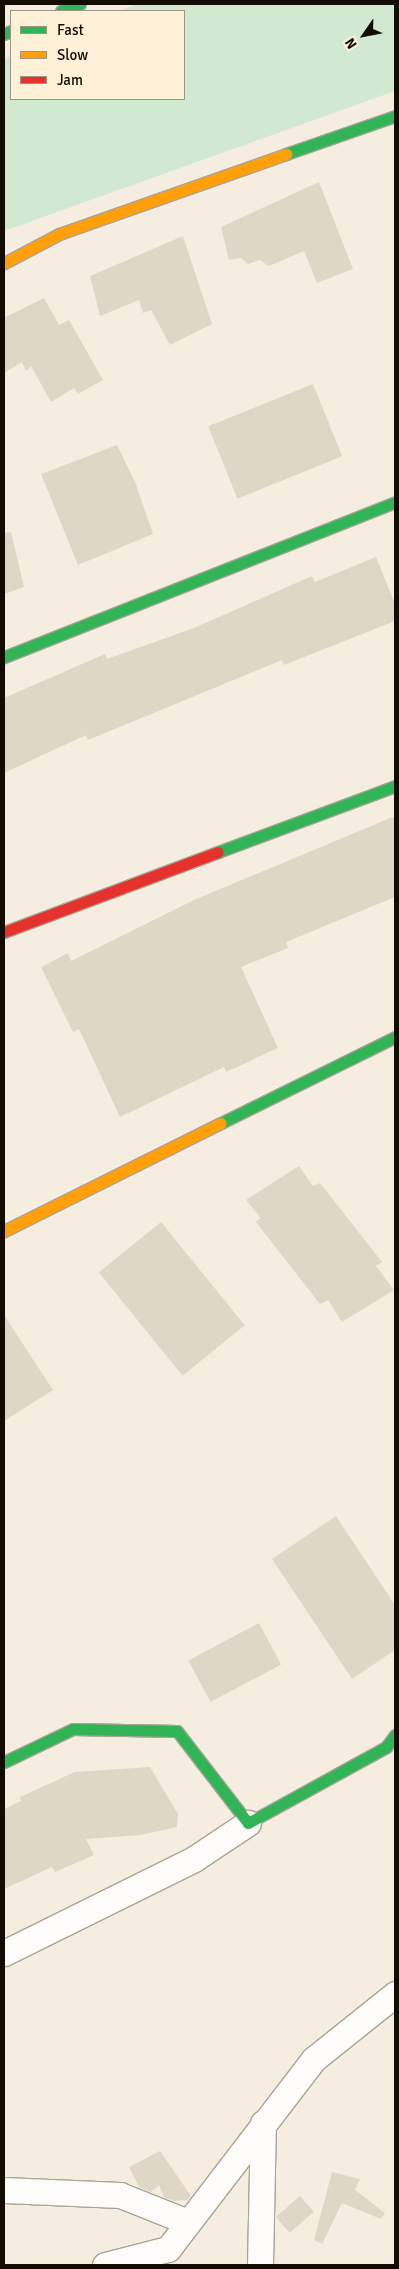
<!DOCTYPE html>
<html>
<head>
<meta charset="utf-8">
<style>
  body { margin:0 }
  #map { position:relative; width:399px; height:2269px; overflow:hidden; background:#f5eee0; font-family:Signika,sans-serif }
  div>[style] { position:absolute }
  .green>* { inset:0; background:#d1e8d1 }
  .building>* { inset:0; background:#ded7c6; transform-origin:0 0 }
  .roads { filter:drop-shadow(1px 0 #aaa498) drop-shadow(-1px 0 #aaa498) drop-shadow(0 1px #aaa498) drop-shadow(0 -1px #aaa498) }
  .street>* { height:25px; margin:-12.5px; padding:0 12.5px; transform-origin:12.5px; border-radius:12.5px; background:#fefcfa }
  .fast>* { height:11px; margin:-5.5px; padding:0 5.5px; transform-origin:5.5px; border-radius:5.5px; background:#30b455 }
  .slow>* { height:11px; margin:-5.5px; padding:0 5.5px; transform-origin:5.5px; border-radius:5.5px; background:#ff9f0a }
  .jam>* { height:11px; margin:-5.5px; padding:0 5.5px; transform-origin:5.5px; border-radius:5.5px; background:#e5322d }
  span { translate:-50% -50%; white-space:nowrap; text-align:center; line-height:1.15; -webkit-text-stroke:4.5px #fef1d7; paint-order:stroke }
  .frame { position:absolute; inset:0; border:5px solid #120c03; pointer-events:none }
  .legend { position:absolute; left:10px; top:10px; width:175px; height:90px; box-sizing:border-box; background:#fef1d7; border:1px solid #a09582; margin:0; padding:6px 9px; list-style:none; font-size:15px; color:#120c03 }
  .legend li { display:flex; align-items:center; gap:10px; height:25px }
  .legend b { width:25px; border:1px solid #a09582 }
  .north { position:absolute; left:339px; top:10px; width:50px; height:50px; -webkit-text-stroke:4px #fef1d7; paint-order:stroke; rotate:237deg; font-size:14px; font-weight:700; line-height:20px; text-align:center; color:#120c03 }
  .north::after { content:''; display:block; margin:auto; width:18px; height:22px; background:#120c03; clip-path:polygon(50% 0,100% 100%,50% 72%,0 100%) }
</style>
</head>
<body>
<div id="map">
  <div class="green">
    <i style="clip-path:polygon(138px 4px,395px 4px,395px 91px,4px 231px,4px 59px,11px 56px,11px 99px,184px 99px,184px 11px,119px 11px)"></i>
  </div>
  <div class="building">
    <i style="clip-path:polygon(319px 182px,353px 269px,317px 283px,304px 251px,269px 266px,260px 260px,248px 264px,241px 258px,229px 260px,221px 227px)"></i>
    <i style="clip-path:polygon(183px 236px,212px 324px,170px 345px,151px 310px,143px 313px,139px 300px,100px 316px,90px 276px)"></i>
    <i style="clip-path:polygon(44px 298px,59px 325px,69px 320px,103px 380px,78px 394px,74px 388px,51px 402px,31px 366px,26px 371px,22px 362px,4px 373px,4px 318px)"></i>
    <i style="left:313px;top:384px;width:78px;height:113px;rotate:68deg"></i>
    <i style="clip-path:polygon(117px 445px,135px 482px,153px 534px,78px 565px,41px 474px)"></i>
    <i style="clip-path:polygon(11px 532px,24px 587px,4px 594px,4px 533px)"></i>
    <i style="clip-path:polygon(376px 557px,395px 604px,395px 621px,284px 665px,282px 660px,88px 740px,86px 735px,4px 773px,4px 698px,105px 654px,107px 659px,194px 628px,312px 576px,315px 582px)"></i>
    <i style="clip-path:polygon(395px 816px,395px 897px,286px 942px,288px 948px,241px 967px,278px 1048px,226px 1072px,224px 1067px,120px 1117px,79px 1029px,73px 1032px,41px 967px,68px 953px,71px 961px,194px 900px)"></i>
    <i style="clip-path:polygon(299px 1166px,313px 1186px,320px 1183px,382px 1262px,376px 1266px,394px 1290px,342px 1322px,328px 1300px,320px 1304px,256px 1222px,261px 1218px,246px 1200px)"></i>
    <i style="left:161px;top:1222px;width:133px;height:80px;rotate:51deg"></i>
    <i style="clip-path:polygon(4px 1315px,53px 1390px,4px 1421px)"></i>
    <i style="clip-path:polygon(336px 1516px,395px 1605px,395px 1650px,352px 1679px,272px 1559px)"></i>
    <i style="left:259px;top:1623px;width:47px;height:80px;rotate:62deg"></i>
    <i style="clip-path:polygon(150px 1767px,178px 1814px,177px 1827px,141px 1835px,86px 1839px,94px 1855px,55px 1872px,52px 1867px,4px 1889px,4px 1809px,21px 1801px,20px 1797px,75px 1772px)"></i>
    <i style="clip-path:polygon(160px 2151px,191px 2196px,187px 2200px,175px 2201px,164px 2197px,159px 2185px,151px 2192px,139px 2187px,129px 2167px)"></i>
    <i style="clip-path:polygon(332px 2172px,360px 2179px,355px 2190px,385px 2213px,381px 2219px,342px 2203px,322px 2244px,314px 2240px)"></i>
    <i style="left:300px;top:2196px;width:21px;height:32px;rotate:49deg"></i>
  </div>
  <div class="roads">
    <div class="street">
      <i style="left:4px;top:1953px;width:212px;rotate:-26.3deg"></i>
      <i style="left:194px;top:1859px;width:65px;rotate:-33.7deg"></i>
      <i style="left:4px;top:2190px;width:116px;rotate:2.5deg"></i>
      <i style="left:120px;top:2195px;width:73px;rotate:21.7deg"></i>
      <i style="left:105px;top:2265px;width:65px;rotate:-14.3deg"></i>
      <i style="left:168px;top:2249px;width:240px;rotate:-52.5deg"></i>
      <i style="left:314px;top:2059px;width:104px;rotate:-38.7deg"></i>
      <i style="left:260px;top:2265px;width:142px;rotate:-88.8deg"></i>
    </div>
    <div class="fast">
      <i style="left:61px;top:11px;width:20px;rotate:-20deg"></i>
      <i style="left:4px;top:34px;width:8px;rotate:-23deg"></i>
      <i style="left:286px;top:154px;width:115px;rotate:-19.2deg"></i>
      <i style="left:4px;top:657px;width:421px;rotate:-21.6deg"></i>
      <i style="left:218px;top:852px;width:189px;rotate:-20.4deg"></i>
      <i style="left:221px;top:1123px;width:194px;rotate:-26.3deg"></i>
      <i style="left:4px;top:1762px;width:76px;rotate:-25.6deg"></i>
      <i style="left:73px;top:1729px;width:104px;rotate:1.1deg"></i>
      <i style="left:177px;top:1731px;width:116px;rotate:52.3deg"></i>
      <i style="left:248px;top:1823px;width:158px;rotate:-28.8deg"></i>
      <i style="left:386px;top:1747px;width:15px;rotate:-53deg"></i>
    </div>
    <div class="slow">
      <i style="left:4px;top:263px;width:62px;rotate:-27.8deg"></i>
      <i style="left:59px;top:234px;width:241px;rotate:-19.4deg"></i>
      <i style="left:4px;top:1231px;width:242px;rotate:-26.5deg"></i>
    </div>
    <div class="jam">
      <i style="left:4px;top:932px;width:228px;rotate:-20.5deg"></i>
    </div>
  </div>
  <div class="frame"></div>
  <ul class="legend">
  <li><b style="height:6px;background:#30b455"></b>Fast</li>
  <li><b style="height:6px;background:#ff9f0a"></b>Slow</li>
  <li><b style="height:6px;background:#e5322d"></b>Jam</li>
  </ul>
  <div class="north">N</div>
</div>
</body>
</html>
